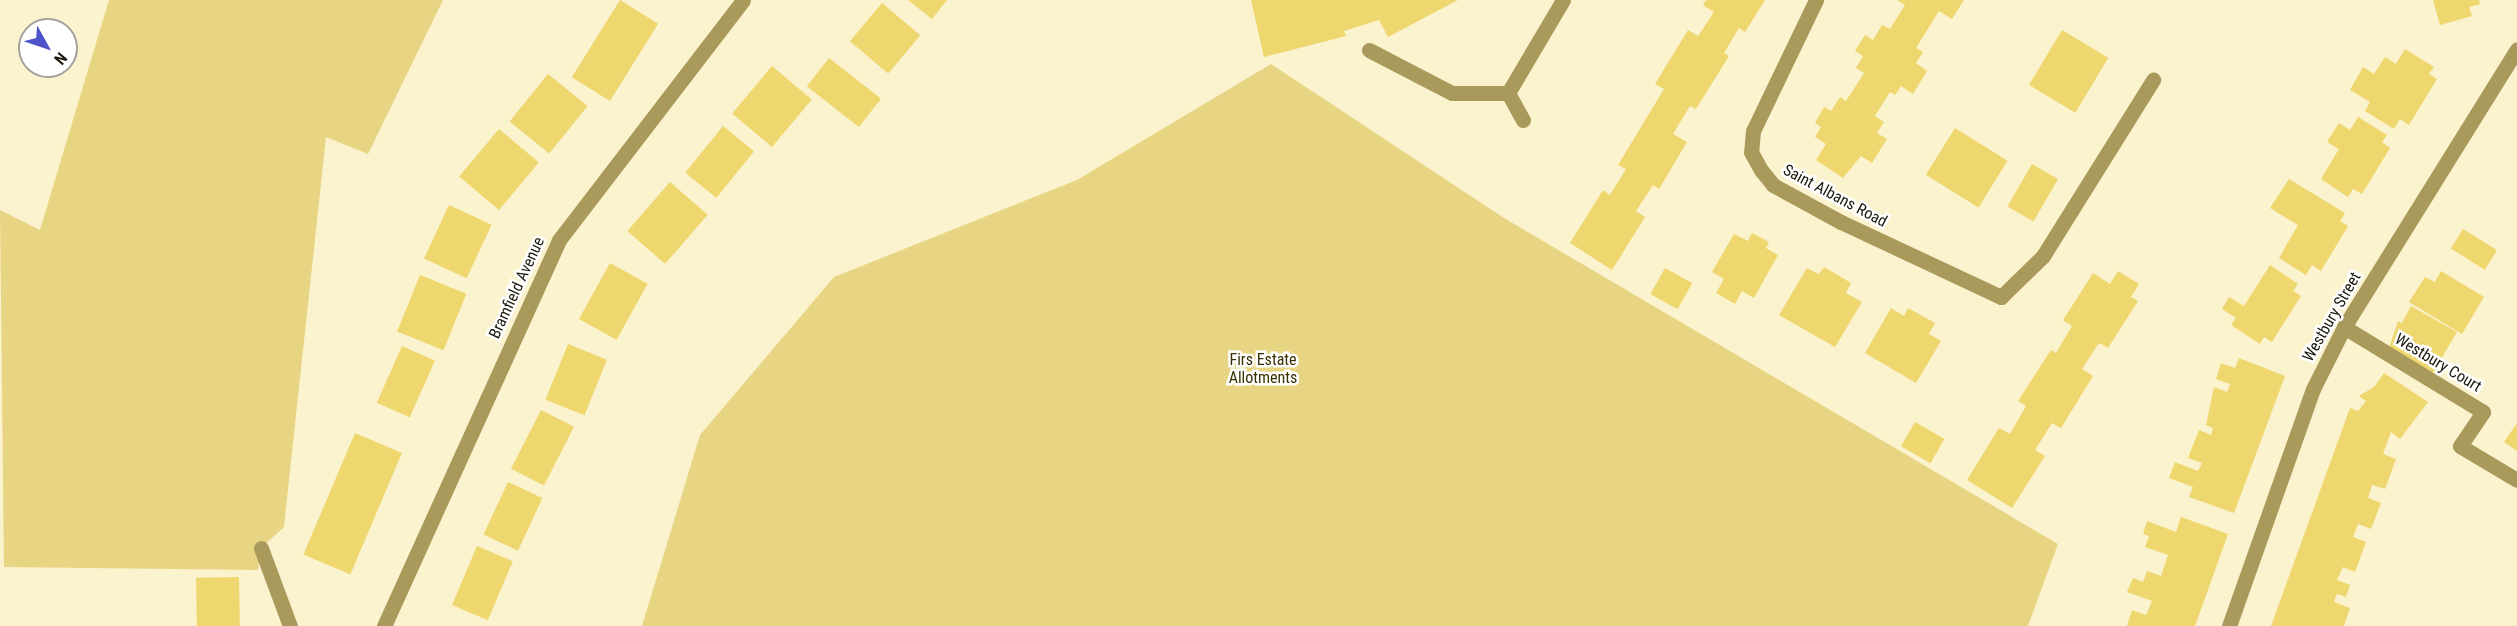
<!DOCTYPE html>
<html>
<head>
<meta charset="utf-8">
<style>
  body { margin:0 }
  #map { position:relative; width:2517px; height:626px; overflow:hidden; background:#fbf2ce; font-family:"Roboto Condensed",sans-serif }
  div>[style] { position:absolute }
  .green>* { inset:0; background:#e8d584 }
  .building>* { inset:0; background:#efd76f; transform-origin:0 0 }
  .minor>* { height:15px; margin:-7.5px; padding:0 7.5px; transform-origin:7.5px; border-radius:7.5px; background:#a99a5c }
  span { translate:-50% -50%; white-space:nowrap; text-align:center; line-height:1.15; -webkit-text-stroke:5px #fff; paint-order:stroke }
  .street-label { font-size:16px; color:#1b180b }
  .park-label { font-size:16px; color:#3a3002 }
  .north { position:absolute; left:18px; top:18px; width:60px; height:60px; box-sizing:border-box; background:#fff; border:2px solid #a4a39d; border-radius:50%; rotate:130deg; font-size:16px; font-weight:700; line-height:24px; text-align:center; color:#1b180b }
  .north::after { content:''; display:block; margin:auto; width:21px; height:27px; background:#4f53c9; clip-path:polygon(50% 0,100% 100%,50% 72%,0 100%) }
</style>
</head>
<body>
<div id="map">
  <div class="green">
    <i style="clip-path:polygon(109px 0,443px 0,368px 154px,326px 137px,284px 527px,261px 548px,258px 570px,4px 567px,0 210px,40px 230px)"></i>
    <i style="clip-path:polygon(1271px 64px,1504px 218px,2058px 544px,2028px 626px,642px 626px,700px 435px,834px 277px,1077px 180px)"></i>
  </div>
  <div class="building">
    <i style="left:620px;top:0;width:45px;height:91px;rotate:32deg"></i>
    <i style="clip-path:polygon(908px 0,947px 0,932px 19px)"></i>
    <i style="clip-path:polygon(1251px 0,1458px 0,1388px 37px,1379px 20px,1344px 31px,1346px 36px,1264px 57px)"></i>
    <i style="clip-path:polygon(1706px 0,1765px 0,1745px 32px,1739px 28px,1724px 53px,1729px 56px,1696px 109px,1690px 106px,1673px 134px,1687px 142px,1659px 189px,1653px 185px,1636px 211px,1645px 217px,1612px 270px,1570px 243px,1603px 190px,1610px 195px,1626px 169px,1618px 165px,1664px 89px,1655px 84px,1688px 30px,1698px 36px,1714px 12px,1703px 5px)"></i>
    <i style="clip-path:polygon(1897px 0,1964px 0,1952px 19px,1939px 11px,1916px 48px,1923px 52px,1916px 63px,1927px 71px,1913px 94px,1901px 86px,1895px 95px,1890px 92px,1875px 116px,1884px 122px,1877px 133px,1887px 139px,1872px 163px,1861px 156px,1843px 178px,1816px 160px,1826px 144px,1815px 137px,1821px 127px,1815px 123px,1824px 107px,1831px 111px,1840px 97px,1846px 101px,1864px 73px,1856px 68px,1863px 56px,1855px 51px,1865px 35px,1873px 40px,1882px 25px,1890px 29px,1905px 5px)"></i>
    <i style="clip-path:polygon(2433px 0,2479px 0,2480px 4px,2469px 7px,2472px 16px,2440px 25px)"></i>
    <i style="left:882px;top:3px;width:50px;height:50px;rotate:40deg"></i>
    <i style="left:2062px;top:30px;width:54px;height:64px;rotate:31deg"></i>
    <i style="clip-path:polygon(2405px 49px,2434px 67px,2429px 74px,2437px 79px,2409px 125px,2400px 119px,2394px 129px,2365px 111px,2370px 102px,2350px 90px,2363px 67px,2374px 74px,2385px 57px,2396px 64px)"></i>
    <i style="left:829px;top:58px;width:66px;height:36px;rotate:38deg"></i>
    <i style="left:772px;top:66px;width:52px;height:62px;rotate:40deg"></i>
    <i style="left:548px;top:74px;width:51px;height:61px;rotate:39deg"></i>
    <i style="clip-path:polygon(2358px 117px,2387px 135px,2382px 142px,2390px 148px,2362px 194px,2353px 189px,2348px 197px,2321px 179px,2339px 149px,2327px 142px,2339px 123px,2350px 130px)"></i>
    <i style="left:723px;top:126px;width:40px;height:60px;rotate:39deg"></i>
    <i style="left:1955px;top:128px;width:62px;height:55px;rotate:32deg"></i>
    <i style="left:499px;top:129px;width:52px;height:62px;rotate:40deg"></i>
    <i style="left:2032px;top:164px;width:30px;height:49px;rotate:30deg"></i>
    <i style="clip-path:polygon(2289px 179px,2345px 213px,2340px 221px,2348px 226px,2321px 271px,2312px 265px,2306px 275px,2279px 258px,2298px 225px,2270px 208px)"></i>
    <i style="left:670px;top:182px;width:50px;height:65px;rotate:41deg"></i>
    <i style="left:449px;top:205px;width:47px;height:59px;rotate:25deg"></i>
    <i style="left:2463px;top:229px;width:40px;height:23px;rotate:32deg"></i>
    <i style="clip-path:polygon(1752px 233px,1769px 242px,1766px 248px,1778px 255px,1754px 298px,1742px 291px,1735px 304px,1716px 293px,1724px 279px,1712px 272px,1734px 234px,1748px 241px)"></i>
    <i style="left:610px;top:263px;width:43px;height:64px;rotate:29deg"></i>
    <i style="clip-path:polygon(2270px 265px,2298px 284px,2293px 291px,2301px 296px,2272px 342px,2264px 337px,2260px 344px,2231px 325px,2236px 318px,2222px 309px,2229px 297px,2244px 306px)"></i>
    <i style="clip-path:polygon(1824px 267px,1851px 283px,1846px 293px,1862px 302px,1835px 347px,1779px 315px,1807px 268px,1819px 274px)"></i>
    <i style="left:1665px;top:268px;width:31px;height:30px;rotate:29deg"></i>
    <i style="clip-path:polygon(2118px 271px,2139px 284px,2131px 297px,2138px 301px,2108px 348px,2099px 343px,2082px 369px,2093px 376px,2061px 428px,2052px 423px,2035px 450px,2045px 456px,2012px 508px,1967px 480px,1999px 428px,2010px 434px,2026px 406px,2018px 401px,2051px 350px,2056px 353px,2072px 326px,2063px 320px,2093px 273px,2110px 284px)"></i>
    <i style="clip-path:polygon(2441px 271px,2484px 297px,2462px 334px,2409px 302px,2425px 277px,2435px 282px)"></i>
    <i style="left:420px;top:275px;width:50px;height:61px;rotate:22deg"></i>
    <i style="clip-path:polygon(2411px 306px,2457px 332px,2433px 373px,2389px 348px,2398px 321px,2402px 323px)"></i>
    <i style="clip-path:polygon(1891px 308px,1904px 316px,1908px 308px,1935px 323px,1929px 334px,1941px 341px,1916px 383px,1865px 353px)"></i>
    <i style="left:568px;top:344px;width:42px;height:60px;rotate:22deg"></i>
    <i style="left:402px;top:346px;width:36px;height:62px;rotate:24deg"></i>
    <i style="clip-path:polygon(2239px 358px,2285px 376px,2234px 513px,2189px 497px,2193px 487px,2169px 478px,2175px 462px,2198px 471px,2202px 463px,2188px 458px,2199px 430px,2211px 435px,2213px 428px,2206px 425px,2214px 387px,2227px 392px,2230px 384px,2216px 379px,2221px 363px,2235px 368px)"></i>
    <i style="clip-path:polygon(2384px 373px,2428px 402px,2400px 439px,2391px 432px,2383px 454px,2396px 459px,2385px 489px,2372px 485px,2368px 498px,2381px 503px,2371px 529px,2358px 524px,2353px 537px,2366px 542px,2355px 572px,2343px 567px,2337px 580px,2350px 585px,2346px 597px,2337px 594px,2334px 602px,2350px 608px,2344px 626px,2271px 626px,2350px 408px,2358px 411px,2366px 401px,2359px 396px,2374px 387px)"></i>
    <i style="left:541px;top:410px;width:37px;height:66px;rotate:27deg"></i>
    <i style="left:1915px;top:422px;width:34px;height:28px;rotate:30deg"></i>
    <i style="clip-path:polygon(2517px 423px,2517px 451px,2504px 442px)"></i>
    <i style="left:355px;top:433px;width:51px;height:132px;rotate:23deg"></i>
    <i style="left:508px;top:482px;width:38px;height:58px;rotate:25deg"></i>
    <i style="clip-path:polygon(2181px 517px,2228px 534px,2195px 626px,2127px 626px,2132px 610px,2146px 615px,2152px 601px,2127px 592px,2133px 578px,2143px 582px,2147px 571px,2161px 576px,2168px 555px,2145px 547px,2149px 536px,2143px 534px,2147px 521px,2176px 532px)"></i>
    <i style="left:477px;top:546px;width:39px;height:64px;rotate:23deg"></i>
    <i style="left:239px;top:577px;width:49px;height:43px;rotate:89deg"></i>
  </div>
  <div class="minor">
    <i style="left:1816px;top:0;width:145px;rotate:115.7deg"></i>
    <i style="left:1753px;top:131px;width:21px;rotate:95deg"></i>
    <i style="left:1751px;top:152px;width:21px;rotate:61deg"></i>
    <i style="left:1761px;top:170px;width:19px;rotate:51deg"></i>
    <i style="left:1773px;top:185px;width:77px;rotate:28.6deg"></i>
    <i style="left:1841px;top:222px;width:177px;rotate:25.1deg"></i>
    <i style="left:2001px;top:297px;width:59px;rotate:-44.3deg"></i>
    <i style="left:2043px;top:256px;width:208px;rotate:-58deg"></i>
    <i style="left:1369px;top:50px;width:93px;rotate:27.4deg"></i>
    <i style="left:1452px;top:93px;width:56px"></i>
    <i style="left:1523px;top:120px;width:31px;rotate:-119deg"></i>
    <i style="left:1508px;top:93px;width:108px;rotate:-59.4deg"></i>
    <i style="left:2344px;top:327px;width:163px;rotate:31.4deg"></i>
    <i style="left:2483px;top:412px;width:41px;rotate:124.1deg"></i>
    <i style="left:2460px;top:446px;width:66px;rotate:30.8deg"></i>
    <i style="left:261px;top:548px;width:83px;rotate:69.6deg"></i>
    <i style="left:384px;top:626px;width:424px;rotate:-65.6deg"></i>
    <i style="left:559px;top:240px;width:302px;rotate:-52.5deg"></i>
    <i style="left:2229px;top:626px;width:251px;rotate:-70.5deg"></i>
    <i style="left:2313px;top:389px;width:69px;rotate:-63.4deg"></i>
    <i style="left:2344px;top:327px;width:327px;rotate:-58.1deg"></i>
  </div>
  <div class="street-label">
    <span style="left:1835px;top:196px;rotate:28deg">Saint Albans Road</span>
    <span style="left:517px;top:288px;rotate:-65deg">Bramfield Avenue</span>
    <span style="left:2332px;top:317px;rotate:-60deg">Westbury Street</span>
    <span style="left:2438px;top:363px;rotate:31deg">Westbury Court</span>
  </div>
  <div class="park-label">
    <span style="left:1263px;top:369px">Firs Estate<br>Allotments</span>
  </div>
  <div class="north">N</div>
</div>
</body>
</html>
